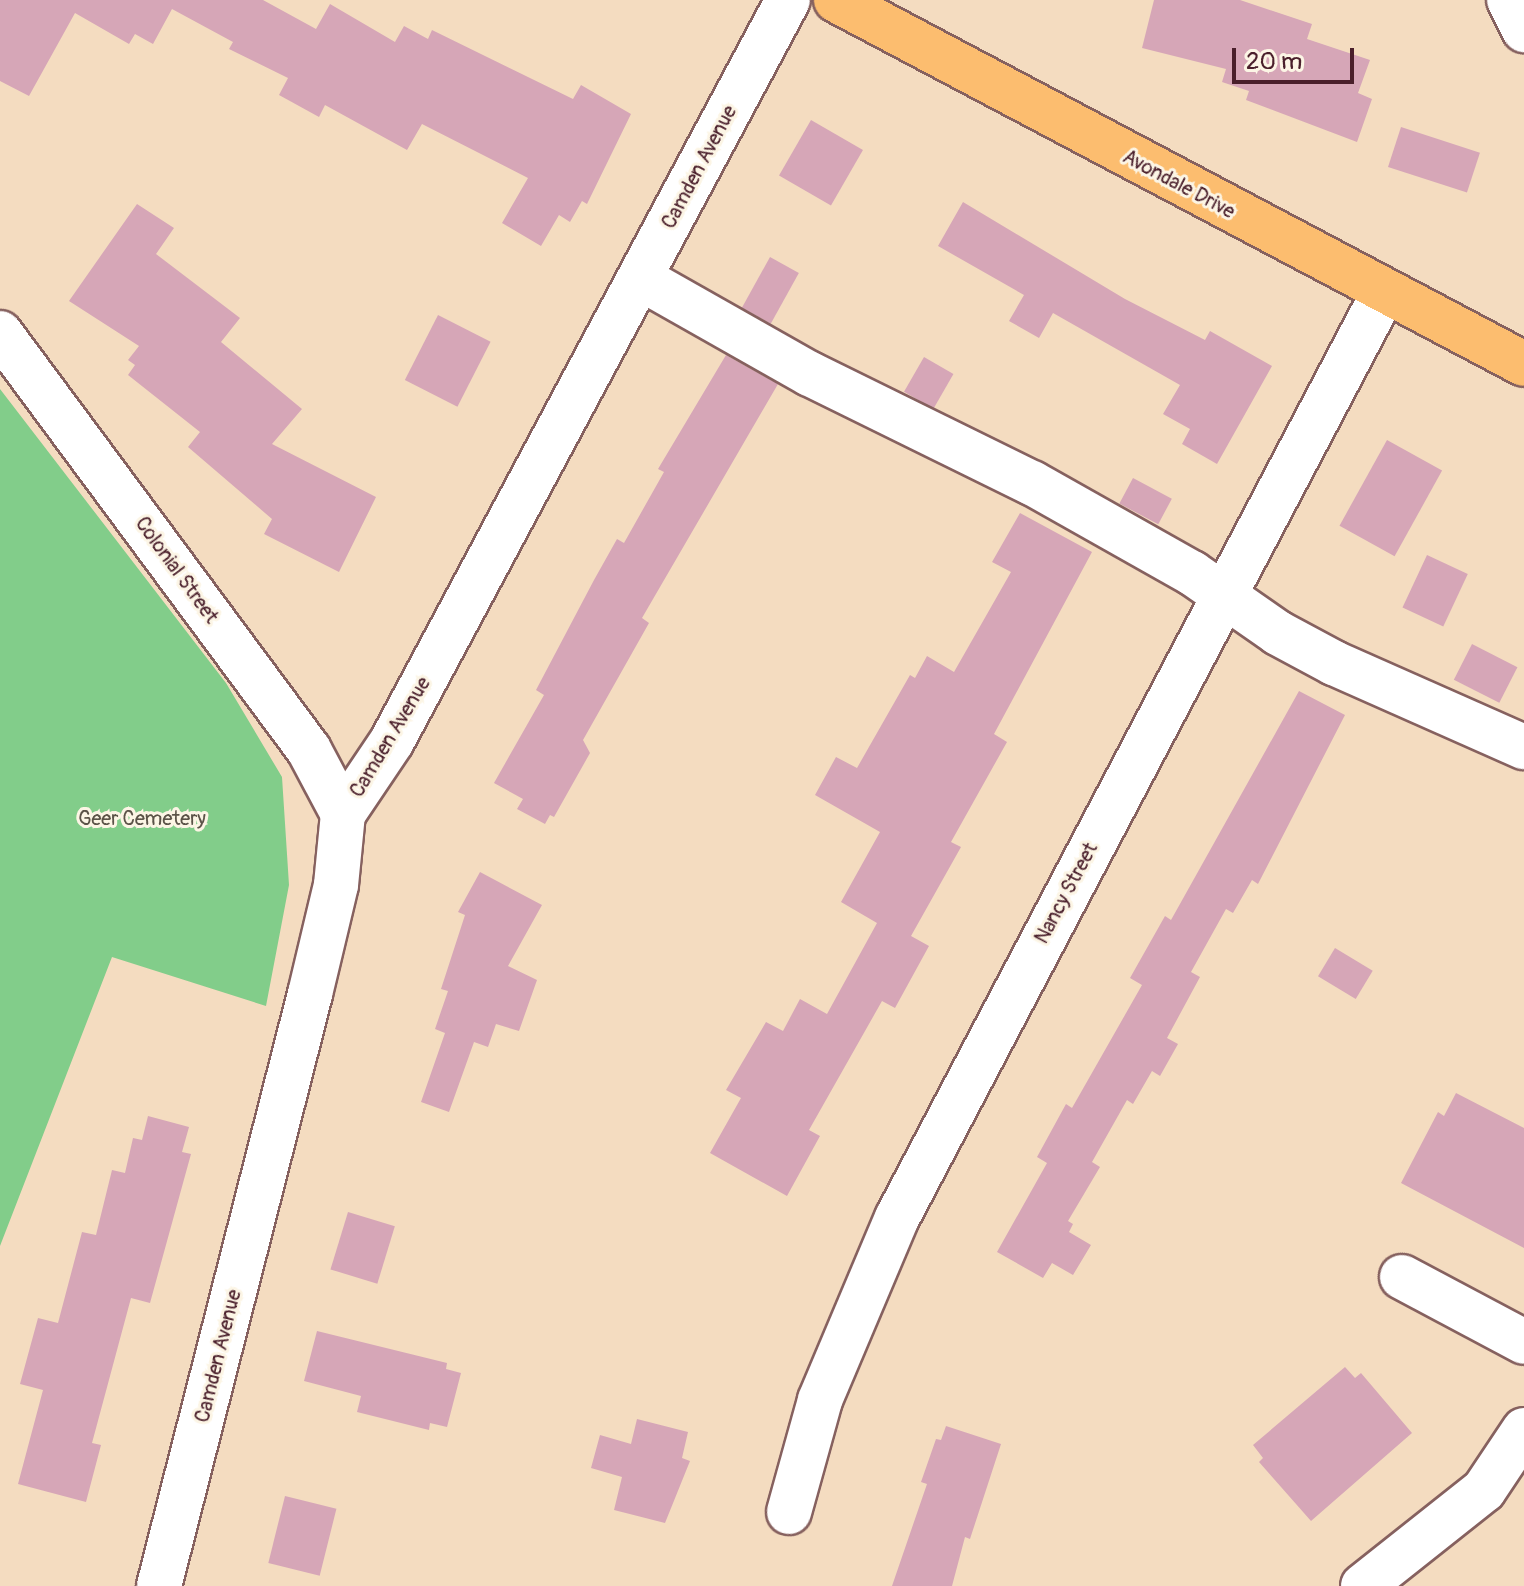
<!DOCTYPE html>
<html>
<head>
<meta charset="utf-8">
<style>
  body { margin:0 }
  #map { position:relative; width:1524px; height:1586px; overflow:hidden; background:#f4dcc0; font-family:Pangolin,sans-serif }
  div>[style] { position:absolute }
  .green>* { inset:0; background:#82cd8a }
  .building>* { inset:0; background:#d6a6b7; transform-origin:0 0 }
  .roads { filter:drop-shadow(2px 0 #86615f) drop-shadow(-2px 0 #86615f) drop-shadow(0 2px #86615f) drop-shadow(0 -2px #86615f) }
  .minor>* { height:44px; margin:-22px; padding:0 22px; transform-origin:22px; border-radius:22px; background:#fff }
  .major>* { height:44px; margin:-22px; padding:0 22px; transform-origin:22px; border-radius:22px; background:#fcbd6f }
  span { translate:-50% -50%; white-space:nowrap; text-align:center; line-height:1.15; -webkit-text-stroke:6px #fcf5e5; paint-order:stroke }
  .street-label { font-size:20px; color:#4a1f2b }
  .park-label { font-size:20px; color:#5b5348 }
  .scale { position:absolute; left:1232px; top:48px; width:122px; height:36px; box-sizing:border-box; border:4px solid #4a1f2b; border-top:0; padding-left:10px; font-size:24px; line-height:28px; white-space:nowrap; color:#4a1f2b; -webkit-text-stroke:6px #fcf5e5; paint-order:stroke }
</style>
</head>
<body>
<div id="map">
  <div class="green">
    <i style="clip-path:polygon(0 389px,226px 683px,282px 777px,289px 885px,266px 1006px,112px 957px,0 1246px)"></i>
  </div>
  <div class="building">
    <i style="clip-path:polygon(0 0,263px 0,316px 29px,330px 4px,395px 42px,404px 26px,428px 39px,432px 30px,573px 99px,581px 85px,631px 114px,587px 204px,582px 201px,570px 222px,559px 215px,541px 246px,502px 223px,528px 178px,422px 124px,407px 150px,325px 105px,319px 117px,279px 95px,288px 78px,229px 49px,233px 42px,172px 9px,153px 44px,135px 34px,129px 44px,75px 13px,29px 96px,0 81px)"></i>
    <i style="clip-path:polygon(1154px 0,1240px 0,1312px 24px,1307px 39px,1370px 60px,1358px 93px,1372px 99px,1357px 142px,1246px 100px,1249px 91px,1222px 82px,1226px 69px,1142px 48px)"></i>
    <i style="left:811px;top:120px;width:60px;height:64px;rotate:30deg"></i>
    <i style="left:1401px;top:127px;width:83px;height:42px;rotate:18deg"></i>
    <i style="clip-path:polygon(963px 202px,1125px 299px,1205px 340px,1210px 331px,1272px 366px,1217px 464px,1182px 444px,1190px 429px,1163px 414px,1180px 385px,1053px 313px,1039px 338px,1009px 321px,1024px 295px,938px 246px)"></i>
    <i style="clip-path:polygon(137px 204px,174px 228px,156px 254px,240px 318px,221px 342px,302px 409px,272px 444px,376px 497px,339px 572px,264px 534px,272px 519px,188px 447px,200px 432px,128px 375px,135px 365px,128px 360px,139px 346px,69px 301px)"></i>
    <i style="left:770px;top:257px;width:33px;height:58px;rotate:29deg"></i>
    <i style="left:438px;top:315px;width:59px;height:73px;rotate:27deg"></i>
    <i style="clip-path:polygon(726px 355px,778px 384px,642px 618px,649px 623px,583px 740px,590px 753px,554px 817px,550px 815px,545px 824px,517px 809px,523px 799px,494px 783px,544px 695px,536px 690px,594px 580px,617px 539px,624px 543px,664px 472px,658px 469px)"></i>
    <i style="left:924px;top:357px;width:34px;height:40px;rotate:30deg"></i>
    <i style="left:1387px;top:440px;width:63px;height:98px;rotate:29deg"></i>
    <i style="left:1133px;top:478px;width:44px;height:29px;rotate:28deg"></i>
    <i style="clip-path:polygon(1020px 513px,1092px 552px,994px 734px,1007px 742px,951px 842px,961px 847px,911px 936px,929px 946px,895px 1008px,882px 1001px,809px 1130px,820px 1136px,787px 1196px,710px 1153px,741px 1098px,726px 1090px,766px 1022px,783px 1031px,800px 999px,827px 1014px,877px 923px,841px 902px,880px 832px,815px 795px,836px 757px,857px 768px,910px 675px,915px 678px,927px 656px,954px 672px,1011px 572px,992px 562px)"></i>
    <i style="left:1427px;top:555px;width:45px;height:58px;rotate:25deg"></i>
    <i style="left:1472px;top:644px;width:51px;height:40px;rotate:27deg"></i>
    <i style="clip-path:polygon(1299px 691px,1345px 715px,1258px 884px,1252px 880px,1233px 913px,1226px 909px,1191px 972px,1200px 977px,1167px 1038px,1178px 1044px,1160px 1076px,1152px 1071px,1133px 1104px,1127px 1100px,1092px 1162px,1100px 1167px,1068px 1221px,1073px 1224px,1069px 1232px,1091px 1245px,1073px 1275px,1052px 1263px,1043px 1278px,997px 1252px,1047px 1163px,1037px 1157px,1066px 1104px,1072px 1108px,1142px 985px,1130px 978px,1165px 916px,1171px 920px)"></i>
    <i style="clip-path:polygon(480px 872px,542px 905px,508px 966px,537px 980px,519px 1031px,496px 1024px,488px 1047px,474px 1042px,449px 1112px,421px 1102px,445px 1033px,435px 1029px,448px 991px,441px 989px,465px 915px,458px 912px)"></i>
    <i style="left:1335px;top:948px;width:44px;height:33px;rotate:31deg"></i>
    <i style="clip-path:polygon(1456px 1093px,1524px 1128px,1524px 1248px,1401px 1183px,1438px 1112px,1444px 1116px)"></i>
    <i style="clip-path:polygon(148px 1116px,189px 1127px,182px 1152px,191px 1154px,150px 1303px,131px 1298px,92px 1443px,101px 1445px,86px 1502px,18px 1484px,43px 1390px,20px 1384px,38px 1318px,58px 1323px,82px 1232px,96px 1235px,112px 1170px,125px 1173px,133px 1138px,142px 1140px)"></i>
    <i style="left:348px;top:1212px;width:49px;height:60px;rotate:17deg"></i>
    <i style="clip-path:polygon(317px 1331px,447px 1363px,446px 1369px,461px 1373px,447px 1427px,430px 1423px,429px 1430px,357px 1412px,361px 1396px,304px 1381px)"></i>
    <i style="clip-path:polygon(1345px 1367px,1355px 1378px,1361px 1373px,1412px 1433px,1311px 1521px,1259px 1462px,1263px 1458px,1253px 1445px)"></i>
    <i style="clip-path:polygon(637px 1419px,688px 1432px,682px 1458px,690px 1461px,665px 1523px,614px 1510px,622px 1477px,591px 1468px,600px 1435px,631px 1444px)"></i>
    <i style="clip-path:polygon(946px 1426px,1001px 1444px,970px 1539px,965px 1537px,952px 1586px,892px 1586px,927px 1484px,921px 1482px,936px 1439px,941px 1440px)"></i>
    <i style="left:285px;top:1496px;width:53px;height:69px;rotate:14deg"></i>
  </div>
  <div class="roads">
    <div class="minor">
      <i style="left:1509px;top:0;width:34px;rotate:63deg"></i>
      <i style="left:640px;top:278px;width:195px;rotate:29.5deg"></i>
      <i style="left:810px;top:374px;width:247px;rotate:26.2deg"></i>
      <i style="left:1032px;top:483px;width:184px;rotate:29.4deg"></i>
      <i style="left:1192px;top:573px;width:105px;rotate:34.9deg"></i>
      <i style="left:1278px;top:633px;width:64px;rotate:28.2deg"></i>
      <i style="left:1334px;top:663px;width:208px;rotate:23.9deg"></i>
      <i style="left:0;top:333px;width:519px;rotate:53.46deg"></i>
      <i style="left:309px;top:750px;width:72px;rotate:62deg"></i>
      <i style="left:1402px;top:1277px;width:138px;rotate:28deg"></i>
      <i style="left:789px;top:1512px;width:116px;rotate:-74.5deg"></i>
      <i style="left:820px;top:1400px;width:198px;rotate:-67.1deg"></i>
      <i style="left:897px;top:1218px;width:1046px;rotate:-62.26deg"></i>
      <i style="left:159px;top:1586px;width:611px;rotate:-75.69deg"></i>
      <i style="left:310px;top:994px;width:112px;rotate:-76.6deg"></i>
      <i style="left:336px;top:885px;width:71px;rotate:-84.4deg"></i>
      <i style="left:343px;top:814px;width:88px;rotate:-56.1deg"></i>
      <i style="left:392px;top:741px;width:840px;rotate:-61.88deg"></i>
      <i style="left:1363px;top:1586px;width:154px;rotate:-38.4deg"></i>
      <i style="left:1484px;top:1490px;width:72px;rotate:-56.3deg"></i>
    </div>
    <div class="major">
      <i style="left:836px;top:0;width:778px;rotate:27.88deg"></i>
    </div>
  </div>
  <div class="street-label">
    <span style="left:699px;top:167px;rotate:-62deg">Camden Avenue</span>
    <span style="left:1179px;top:184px;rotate:28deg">Avondale Drive</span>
    <span style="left:177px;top:570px;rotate:54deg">Colonial Street</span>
    <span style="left:390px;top:737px;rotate:-59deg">Camden Avenue</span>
    <span style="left:1066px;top:893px;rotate:-62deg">Nancy Street</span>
    <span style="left:218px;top:1356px;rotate:-76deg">Camden Avenue</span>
  </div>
  <div class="park-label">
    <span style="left:142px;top:818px">Geer Cemetery</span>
  </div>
  <div class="scale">20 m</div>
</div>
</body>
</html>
